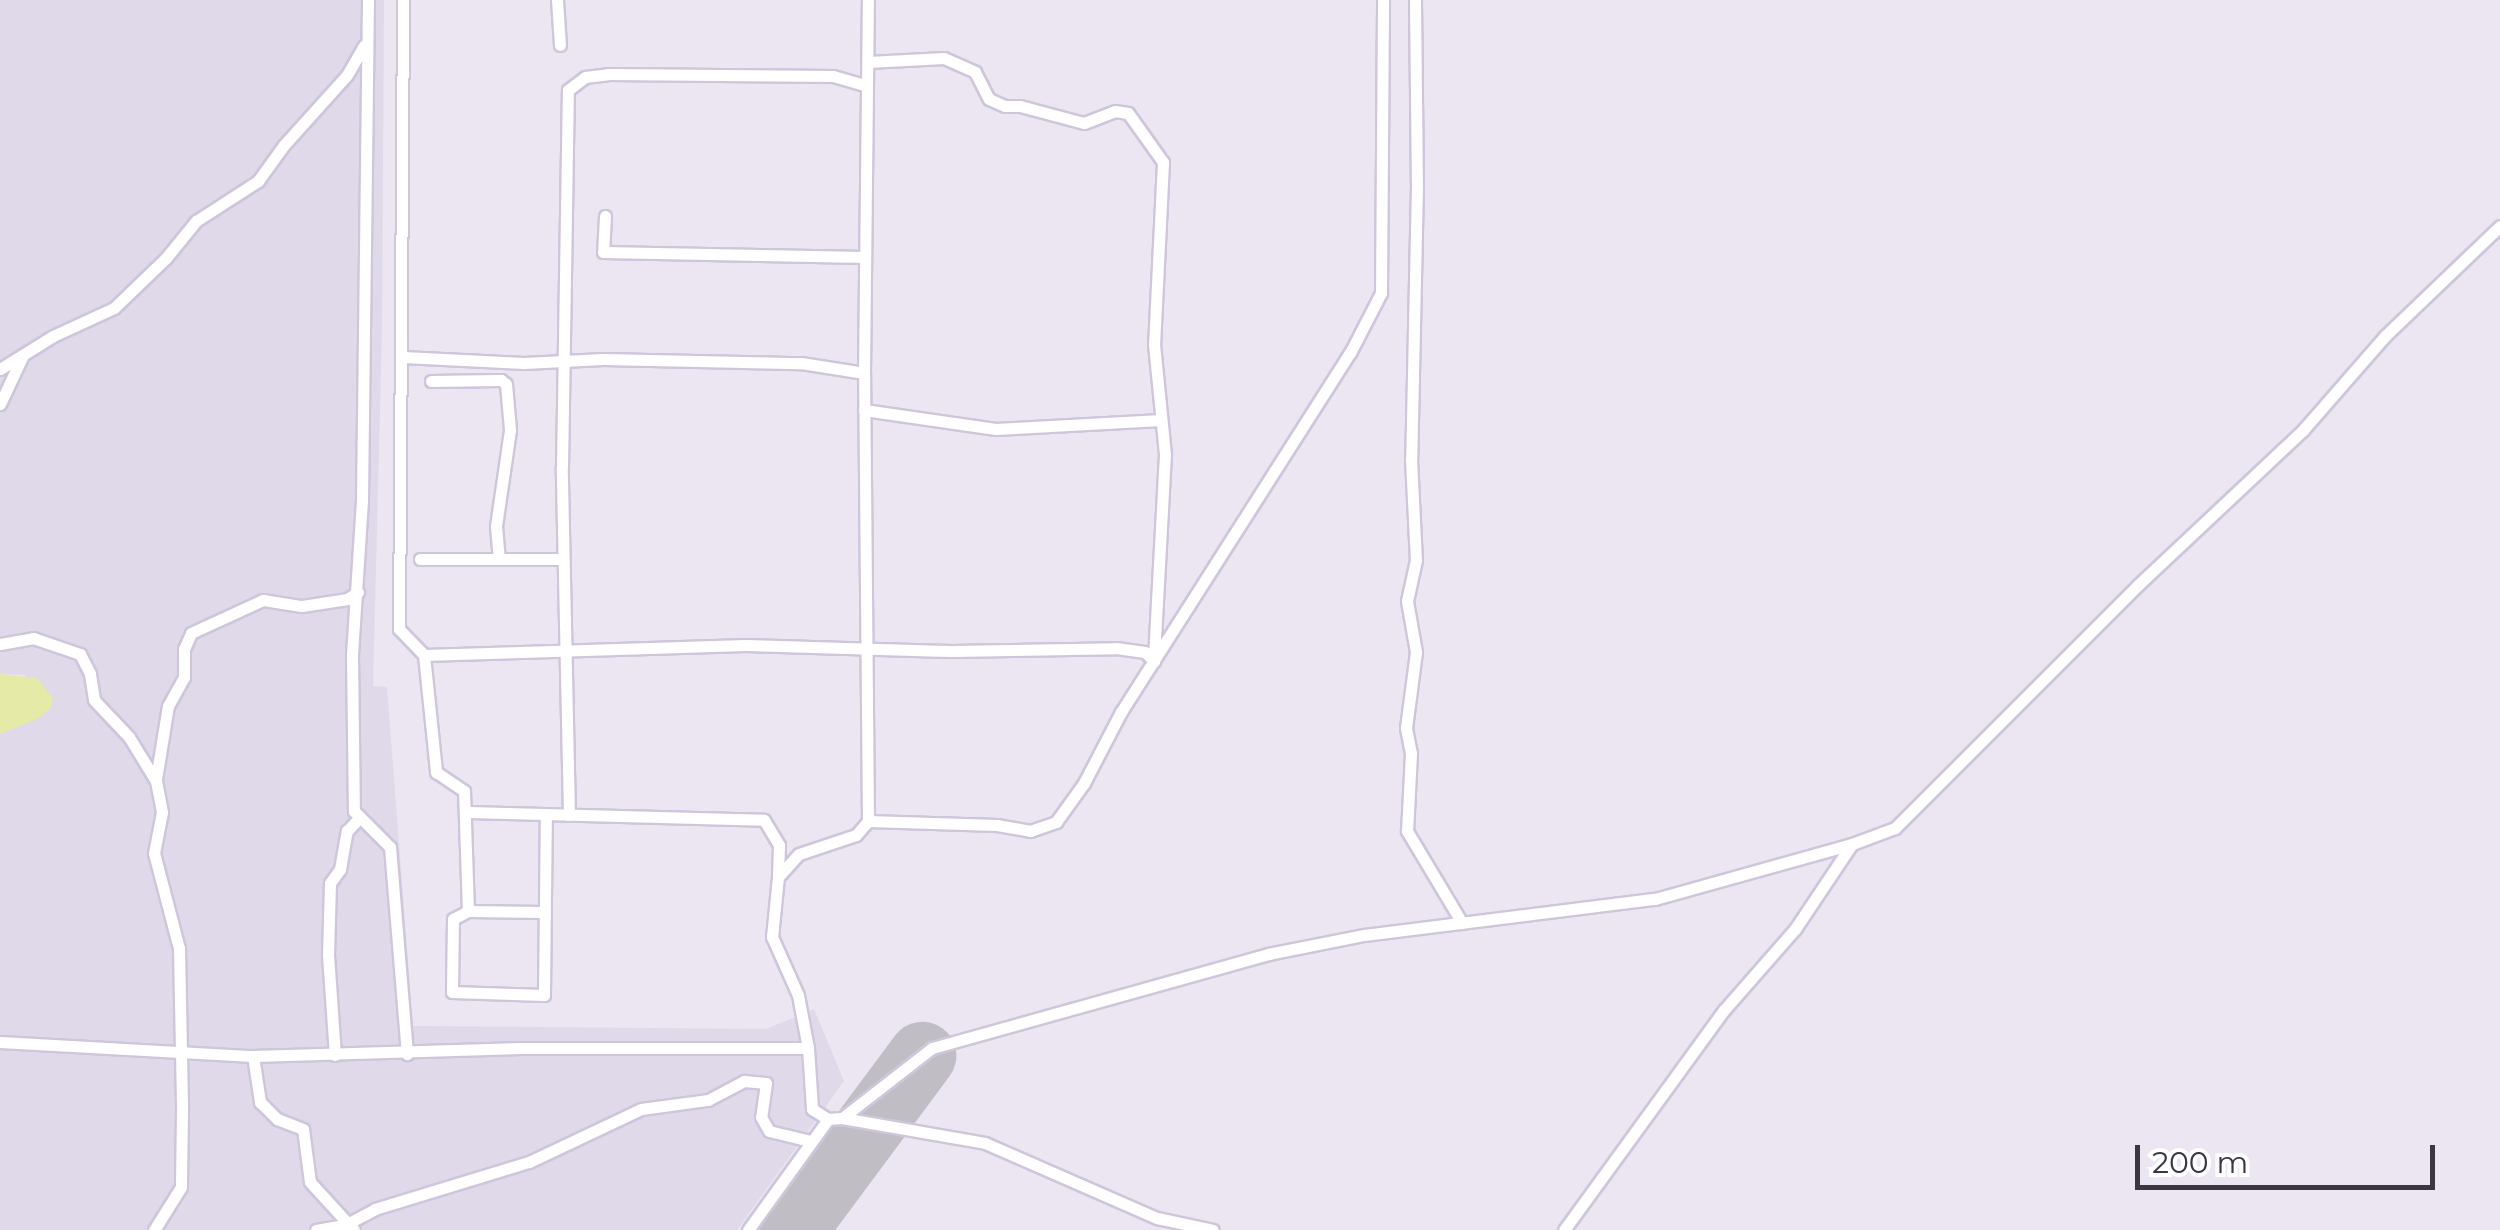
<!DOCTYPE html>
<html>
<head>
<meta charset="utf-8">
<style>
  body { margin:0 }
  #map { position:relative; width:2500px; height:1230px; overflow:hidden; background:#ebe6f2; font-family:Montserrat,sans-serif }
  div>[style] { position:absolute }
  .residential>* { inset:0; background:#dfd9ea }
  .water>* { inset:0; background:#e5eba6 }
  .runway>* { height:68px; margin:-34px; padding:0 34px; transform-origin:34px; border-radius:34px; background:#c0bec4 }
  .roads { filter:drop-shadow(2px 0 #cec6db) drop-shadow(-2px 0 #cec6db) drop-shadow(0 2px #cec6db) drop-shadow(0 -2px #cec6db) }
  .minor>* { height:11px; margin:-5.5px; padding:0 5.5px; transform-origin:5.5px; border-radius:5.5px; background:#fff }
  span { translate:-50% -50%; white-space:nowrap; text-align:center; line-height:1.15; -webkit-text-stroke:8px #fff; paint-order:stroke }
  .scale { position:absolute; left:2135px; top:1145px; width:300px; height:45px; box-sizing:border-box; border:5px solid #3a3644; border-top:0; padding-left:12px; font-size:30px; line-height:35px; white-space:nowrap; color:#3a3644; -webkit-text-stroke:8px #fff; paint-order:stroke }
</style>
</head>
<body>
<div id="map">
  <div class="residential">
    <i style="clip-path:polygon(0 0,384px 0,382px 330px,373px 686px,387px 687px,413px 1026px,766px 1029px,814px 1009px,844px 1081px,737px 1230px,0 1230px,0 734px,39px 717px,25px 675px,0 674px)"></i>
  </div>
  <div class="water">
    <i style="clip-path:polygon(0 674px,37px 678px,53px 699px,51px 707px,39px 718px,0 734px)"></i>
  </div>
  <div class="runway">
    <i style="left:793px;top:1230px;width:217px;rotate:-53.4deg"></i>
  </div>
  <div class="roads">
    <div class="minor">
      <i style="left:368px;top:0;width:500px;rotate:90.69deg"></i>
      <i style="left:362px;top:500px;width:154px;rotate:93.7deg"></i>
      <i style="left:352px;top:654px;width:157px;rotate:89.3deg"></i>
      <i style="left:354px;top:811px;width:51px;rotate:45deg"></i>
      <i style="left:390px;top:847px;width:208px;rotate:85.3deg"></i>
      <i style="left:403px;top:0;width:629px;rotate:90.36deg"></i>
      <i style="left:399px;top:629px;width:36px;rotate:46deg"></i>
      <i style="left:424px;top:655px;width:118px;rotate:84.1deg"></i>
      <i style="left:436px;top:772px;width:34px;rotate:34deg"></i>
      <i style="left:464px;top:791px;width:120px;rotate:88.1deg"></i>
      <i style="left:557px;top:0;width:45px;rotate:86.2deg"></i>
      <i style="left:1415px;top:0;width:184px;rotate:89.4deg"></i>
      <i style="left:1417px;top:184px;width:275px;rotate:91.2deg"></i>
      <i style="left:1411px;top:459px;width:101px;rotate:87.2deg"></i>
      <i style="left:1416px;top:560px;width:42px;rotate:102.4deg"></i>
      <i style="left:1407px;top:601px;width:52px;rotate:80deg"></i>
      <i style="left:1416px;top:652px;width:77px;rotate:97.5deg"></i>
      <i style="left:1406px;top:728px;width:25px;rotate:79deg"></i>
      <i style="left:1411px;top:753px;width:78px;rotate:92.9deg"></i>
      <i style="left:1407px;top:831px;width:107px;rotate:59.1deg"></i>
      <i style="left:868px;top:62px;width:76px;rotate:-3deg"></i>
      <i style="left:944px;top:58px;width:34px;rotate:24deg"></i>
      <i style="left:975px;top:72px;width:30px;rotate:63deg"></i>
      <i style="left:989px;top:99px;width:17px;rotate:24deg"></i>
      <i style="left:1005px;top:106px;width:15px"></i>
      <i style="left:1020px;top:106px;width:66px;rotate:14.9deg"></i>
      <i style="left:1084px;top:123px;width:33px;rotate:-21deg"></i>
      <i style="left:1115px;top:111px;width:13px;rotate:9deg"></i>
      <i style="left:1128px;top:113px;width:60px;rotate:54.5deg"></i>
      <i style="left:1163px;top:162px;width:182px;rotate:92.8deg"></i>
      <i style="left:1154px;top:344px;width:111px;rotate:84.3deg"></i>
      <i style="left:1165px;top:454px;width:203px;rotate:93.1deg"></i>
      <i style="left:605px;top:216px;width:36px;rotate:93deg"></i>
      <i style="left:603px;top:252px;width:262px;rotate:1.1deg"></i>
      <i style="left:403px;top:357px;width:121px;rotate:2.8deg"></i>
      <i style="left:524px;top:363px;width:79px;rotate:-2.9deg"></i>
      <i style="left:603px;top:359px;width:198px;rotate:1.2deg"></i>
      <i style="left:801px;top:363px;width:64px;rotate:9deg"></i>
      <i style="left:0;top:369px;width:62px;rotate:-31.9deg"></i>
      <i style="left:53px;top:336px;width:67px;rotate:-24.7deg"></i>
      <i style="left:114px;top:308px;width:72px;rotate:-43.9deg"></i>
      <i style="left:166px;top:258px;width:48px;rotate:-51deg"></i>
      <i style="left:196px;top:221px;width:74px;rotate:-32.8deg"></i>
      <i style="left:258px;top:181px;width:44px;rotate:-54.2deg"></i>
      <i style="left:284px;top:145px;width:94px;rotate:-48deg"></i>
      <i style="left:347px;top:75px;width:34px;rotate:-60deg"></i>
      <i style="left:431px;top:381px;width:70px;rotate:-0.8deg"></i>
      <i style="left:501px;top:380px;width:6px;rotate:39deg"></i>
      <i style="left:506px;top:384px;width:46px;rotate:85deg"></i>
      <i style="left:510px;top:430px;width:97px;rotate:98.3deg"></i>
      <i style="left:496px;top:526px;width:33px;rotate:85deg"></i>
      <i style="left:0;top:404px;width:54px;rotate:-64.9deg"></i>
      <i style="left:864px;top:410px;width:133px;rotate:8.2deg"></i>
      <i style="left:996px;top:429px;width:165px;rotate:-3.1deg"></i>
      <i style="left:420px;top:559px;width:142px"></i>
      <i style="left:0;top:644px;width:34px;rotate:-10deg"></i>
      <i style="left:33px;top:638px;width:50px;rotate:18.8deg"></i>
      <i style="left:80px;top:654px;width:22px;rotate:63deg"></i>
      <i style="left:90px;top:674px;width:26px;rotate:81deg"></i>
      <i style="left:94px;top:700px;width:51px;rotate:46.6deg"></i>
      <i style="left:129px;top:737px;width:52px;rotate:58.5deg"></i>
      <i style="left:156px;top:781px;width:32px;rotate:79deg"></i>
      <i style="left:162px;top:812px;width:42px;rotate:101deg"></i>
      <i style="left:154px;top:853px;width:98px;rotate:75.3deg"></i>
      <i style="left:179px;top:948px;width:163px;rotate:88.9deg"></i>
      <i style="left:182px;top:1111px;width:76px;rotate:90.8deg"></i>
      <i style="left:181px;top:1187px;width:51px;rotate:122.1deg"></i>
      <i style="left:424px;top:655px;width:322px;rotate:-1.8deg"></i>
      <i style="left:746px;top:645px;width:206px;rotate:1.7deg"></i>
      <i style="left:952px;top:651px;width:164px;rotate:-1deg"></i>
      <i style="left:1116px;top:648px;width:29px;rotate:8deg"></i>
      <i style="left:1145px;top:652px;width:13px;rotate:45deg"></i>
      <i style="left:156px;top:779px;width:74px;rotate:-80.7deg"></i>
      <i style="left:168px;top:706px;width:33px;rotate:-61deg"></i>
      <i style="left:184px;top:677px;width:28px;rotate:-90deg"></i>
      <i style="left:184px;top:649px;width:17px;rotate:-66deg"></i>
      <i style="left:191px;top:633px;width:79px;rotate:-24.6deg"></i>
      <i style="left:263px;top:600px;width:39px;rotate:9deg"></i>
      <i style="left:302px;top:606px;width:46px;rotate:-8.8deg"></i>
      <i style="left:347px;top:599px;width:13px;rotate:-32deg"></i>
      <i style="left:468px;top:812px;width:296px;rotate:1.5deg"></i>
      <i style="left:764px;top:820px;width:29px;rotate:59deg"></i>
      <i style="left:779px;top:845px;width:30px;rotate:92deg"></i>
      <i style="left:569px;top:815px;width:348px;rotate:-91.2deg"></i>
      <i style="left:562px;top:467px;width:377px;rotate:-89.1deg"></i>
      <i style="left:568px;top:90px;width:21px;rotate:-37deg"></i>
      <i style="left:585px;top:77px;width:23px;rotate:-7deg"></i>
      <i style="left:608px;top:74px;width:225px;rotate:0.5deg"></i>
      <i style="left:833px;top:76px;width:35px;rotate:16deg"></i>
      <i style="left:868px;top:821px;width:129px;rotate:1.8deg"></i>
      <i style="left:997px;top:825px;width:34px;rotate:10deg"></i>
      <i style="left:1030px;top:831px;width:28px;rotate:-19deg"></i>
      <i style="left:1056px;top:822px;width:48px;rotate:-54.3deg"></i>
      <i style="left:1084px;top:783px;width:80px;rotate:-62.5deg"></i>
      <i style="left:1121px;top:712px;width:426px;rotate:-57.5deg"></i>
      <i style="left:1350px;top:353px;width:68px;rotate:-62.7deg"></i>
      <i style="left:1381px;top:293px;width:293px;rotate:-89.6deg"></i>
      <i style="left:543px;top:912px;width:75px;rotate:-179.2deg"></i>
      <i style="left:468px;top:911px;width:17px;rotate:152deg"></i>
      <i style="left:453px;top:919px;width:73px;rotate:90.8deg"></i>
      <i style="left:452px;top:992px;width:92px;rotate:1.9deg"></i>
      <i style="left:544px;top:995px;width:181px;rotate:-89.4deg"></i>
      <i style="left:0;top:1042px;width:253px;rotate:3.2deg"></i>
      <i style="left:253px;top:1056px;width:269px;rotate:-1.7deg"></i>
      <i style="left:522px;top:1048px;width:286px"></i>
      <i style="left:808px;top:1048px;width:61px;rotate:86.2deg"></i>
      <i style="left:812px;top:1109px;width:19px;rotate:32deg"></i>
      <i style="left:828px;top:1119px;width:14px;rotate:-4deg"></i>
      <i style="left:842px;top:1118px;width:114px;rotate:-37.9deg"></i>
      <i style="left:932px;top:1048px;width:349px;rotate:-15.6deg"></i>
      <i style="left:1268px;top:954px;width:98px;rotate:-11.2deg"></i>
      <i style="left:1364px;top:935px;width:293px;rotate:-7.1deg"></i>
      <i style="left:1655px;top:899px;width:205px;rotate:-15.6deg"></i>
      <i style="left:1852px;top:844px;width:46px;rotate:-20.4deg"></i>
      <i style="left:1895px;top:828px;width:344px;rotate:-45deg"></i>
      <i style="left:2138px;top:585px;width:226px;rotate:-43.2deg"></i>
      <i style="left:2303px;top:430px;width:125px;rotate:-48.9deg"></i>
      <i style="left:2385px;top:336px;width:159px;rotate:-43.7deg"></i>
      <i style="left:808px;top:1048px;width:54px;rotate:-100.7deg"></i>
      <i style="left:798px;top:995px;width:64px;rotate:-114.1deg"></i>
      <i style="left:772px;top:937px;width:60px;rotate:-84.3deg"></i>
      <i style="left:778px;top:877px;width:31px;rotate:-48deg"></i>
      <i style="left:799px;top:854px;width:60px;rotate:-18.4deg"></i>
      <i style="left:856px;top:835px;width:18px;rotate:-49deg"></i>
      <i style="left:868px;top:821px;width:448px;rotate:-90.5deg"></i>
      <i style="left:864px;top:373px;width:373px;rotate:-89.4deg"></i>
      <i style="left:335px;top:1055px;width:100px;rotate:-94deg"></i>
      <i style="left:328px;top:955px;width:72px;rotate:-88.4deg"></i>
      <i style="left:330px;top:883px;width:17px;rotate:-54deg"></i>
      <i style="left:340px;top:869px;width:39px;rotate:-80deg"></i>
      <i style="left:347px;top:831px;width:18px;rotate:-47deg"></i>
      <i style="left:253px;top:1056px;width:47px;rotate:81.3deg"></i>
      <i style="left:260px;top:1102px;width:24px;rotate:45deg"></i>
      <i style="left:277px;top:1119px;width:28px;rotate:21deg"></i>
      <i style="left:303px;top:1129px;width:53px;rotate:82.5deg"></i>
      <i style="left:310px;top:1182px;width:65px;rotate:47.5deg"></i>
      <i style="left:842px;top:1118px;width:145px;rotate:9.9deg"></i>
      <i style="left:985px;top:1143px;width:188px;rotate:23.6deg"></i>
      <i style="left:1157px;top:1218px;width:57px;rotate:12.1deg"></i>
      <i style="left:316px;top:1230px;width:29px;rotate:-10deg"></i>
      <i style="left:345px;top:1225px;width:34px;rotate:-28deg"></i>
      <i style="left:375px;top:1209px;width:161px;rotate:-17deg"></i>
      <i style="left:529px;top:1162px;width:124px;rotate:-25.3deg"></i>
      <i style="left:641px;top:1109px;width:68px;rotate:-7.7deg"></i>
      <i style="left:708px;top:1100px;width:41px;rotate:-27.8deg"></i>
      <i style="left:744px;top:1081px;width:22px;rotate:5deg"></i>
      <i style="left:766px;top:1083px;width:34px;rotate:98deg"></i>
      <i style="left:761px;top:1117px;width:16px;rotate:60deg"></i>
      <i style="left:769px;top:1131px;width:42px;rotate:13.7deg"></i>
      <i style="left:748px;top:1230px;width:137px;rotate:-54.2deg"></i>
      <i style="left:1564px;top:1230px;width:272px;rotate:-54deg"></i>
      <i style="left:1724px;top:1010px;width:108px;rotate:-48.8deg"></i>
      <i style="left:1795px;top:929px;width:102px;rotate:-56.2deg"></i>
    </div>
  </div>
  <div class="scale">200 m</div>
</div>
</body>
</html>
